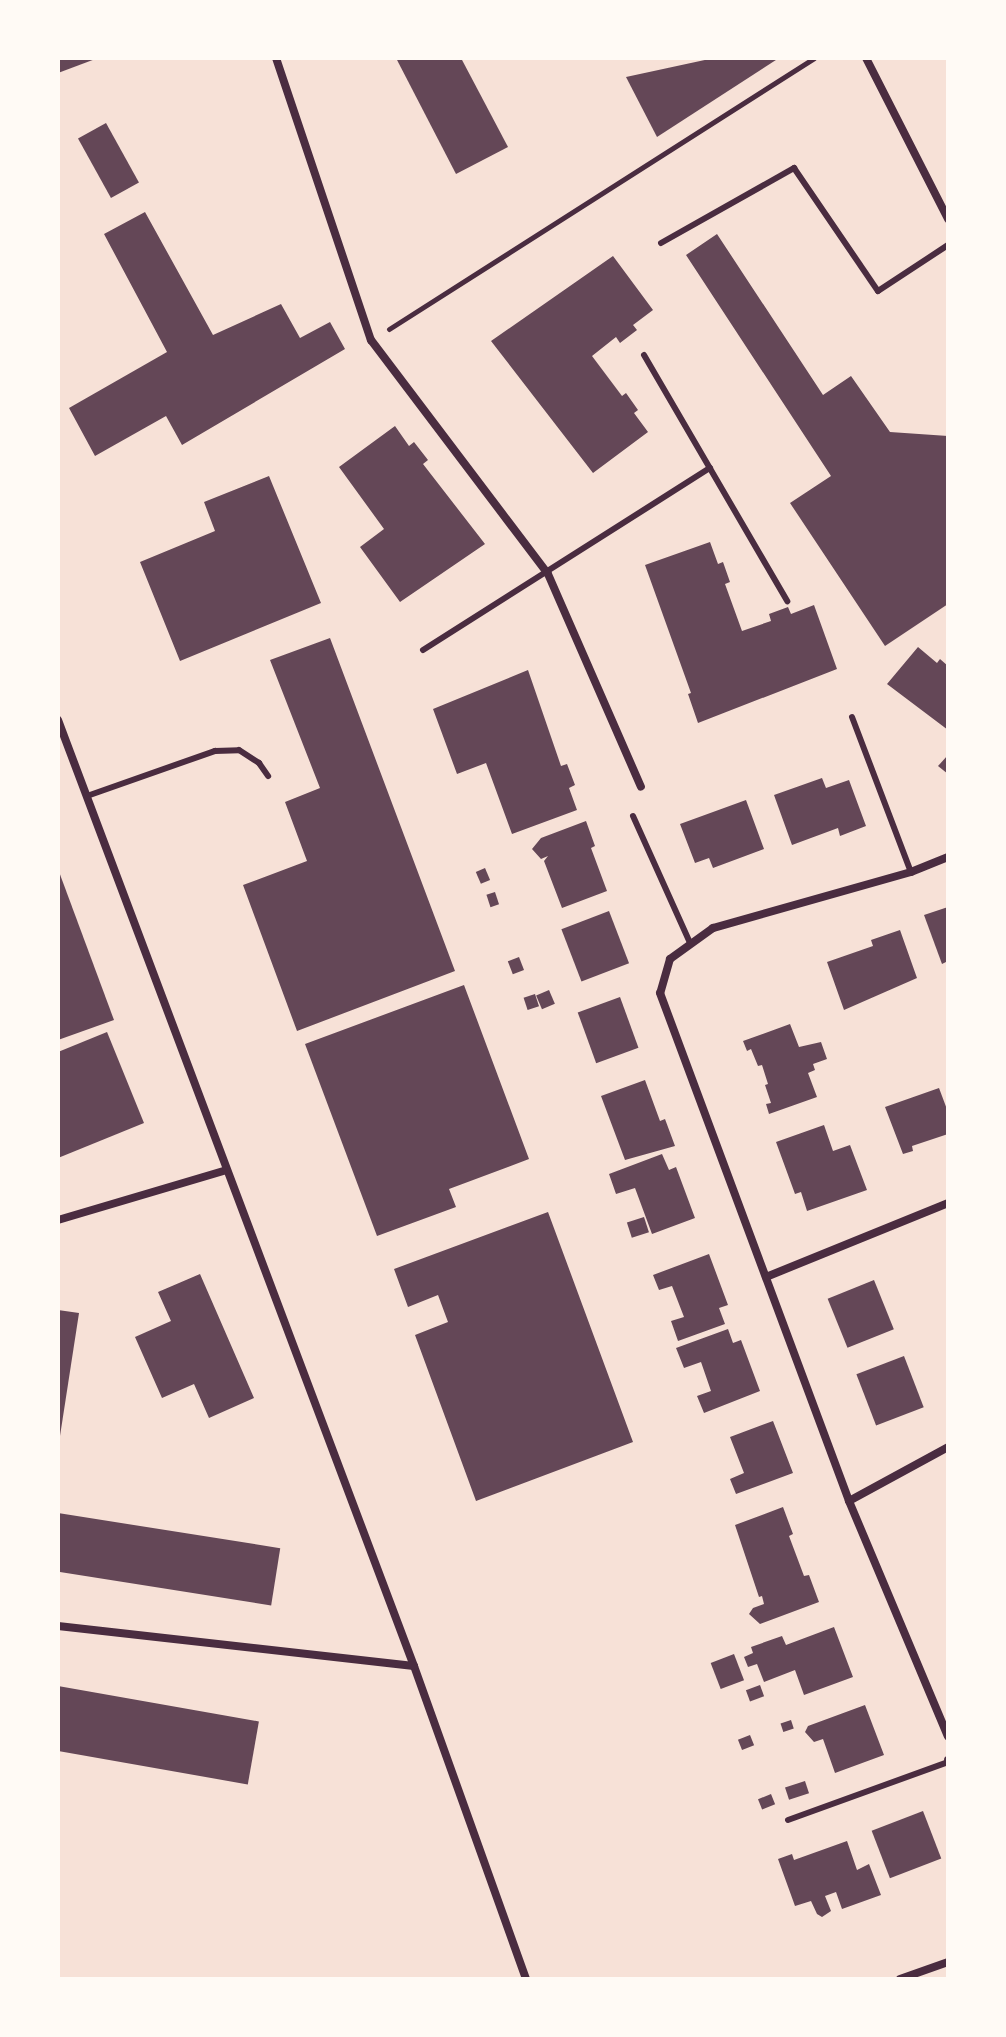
<!DOCTYPE html>
<html>
<head>
<meta charset="utf-8">
<style>
  body { margin:0 }
  #map { position:relative; width:1006px; height:2037px; overflow:hidden; background:#f7e1d7; font-family:Merriweather,serif }
  div>[style] { position:absolute }
  .building>* { inset:0; background:#644757; transform-origin:0 0 }
  .path>* { height:5px; margin:-2.5px; padding:0 2.5px; transform-origin:2.5px; border-radius:2.5px; background:#4a2c40 }
  .service>* { height:6px; margin:-3px; padding:0 3px; transform-origin:3px; border-radius:3px; background:#4a2c40 }
  .minor>* { height:8px; margin:-4px; padding:0 4px; transform-origin:4px; border-radius:4px; background:#4a2c40 }
  span { translate:-50% -50%; white-space:nowrap; text-align:center; line-height:1.15; -webkit-text-stroke:8px #fffaf5; paint-order:stroke }
  .frame { position:absolute; inset:0; border:60px solid #fffaf5; pointer-events:none }
</style>
</head>
<body>
<div id="map">
  <div class="building">
    <i style="clip-path:polygon(58px 58px,98px 58px,58px 73px)"></i>
    <i style="clip-path:polygon(396px 58px,461px 58px,508px 147px,456px 174px)"></i>
    <i style="clip-path:polygon(714px 58px,779px 58px,657px 137px,626px 77px)"></i>
    <i style="left:106px;top:123px;width:68px;height:32px;rotate:61deg"></i>
    <i style="clip-path:polygon(145px 212px,213px 335px,281px 304px,300px 338px,330px 322px,345px 349px,182px 445px,166px 416px,95px 456px,69px 408px,167px 352px,104px 234px)"></i>
    <i style="clip-path:polygon(717px 234px,823px 395px,851px 376px,890px 432px,948px 436px,948px 604px,885px 646px,790px 503px,831px 476px,686px 255px)"></i>
    <i style="clip-path:polygon(613px 256px,653px 310px,633px 325px,637px 330px,620px 343px,616px 337px,592px 356px,622px 396px,626px 393px,638px 410px,634px 413px,648px 432px,593px 473px,491px 341px)"></i>
    <i style="clip-path:polygon(395px 426px,409px 446px,414px 442px,428px 460px,423px 464px,485px 544px,400px 602px,360px 547px,384px 529px,339px 467px)"></i>
    <i style="clip-path:polygon(269px 476px,321px 603px,180px 661px,140px 562px,215px 531px,204px 502px)"></i>
    <i style="clip-path:polygon(710px 542px,718px 564px,723px 562px,730px 582px,725px 584px,742px 631px,771px 621px,769px 614px,788px 607px,791px 614px,814px 605px,837px 669px,698px 723px,688px 694px,691px 693px,645px 565px)"></i>
    <i style="clip-path:polygon(330px 638px,455px 971px,297px 1031px,243px 885px,307px 861px,285px 802px,320px 788px,270px 660px)"></i>
    <i style="clip-path:polygon(918px 647px,937px 663px,940px 659px,948px 666px,948px 730px,887px 684px)"></i>
    <i style="clip-path:polygon(528px 670px,561px 766px,567px 764px,575px 785px,569px 788px,577px 810px,512px 834px,486px 763px,457px 774px,433px 709px)"></i>
    <i style="clip-path:polygon(948px 755px,948px 774px,938px 766px)"></i>
    <i style="clip-path:polygon(822px 778px,826px 788px,849px 780px,866px 826px,840px 836px,838px 828px,792px 845px,774px 795px)"></i>
    <i style="clip-path:polygon(746px 800px,764px 849px,713px 868px,709px 858px,695px 863px,680px 824px)"></i>
    <i style="clip-path:polygon(586px 821px,595px 846px,591px 848px,607px 891px,562px 908px,544px 861px,548px 856px,541px 859px,532px 849px,541px 838px)"></i>
    <i style="left:485px;top:868px;width:13px;height:10px;rotate:67deg"></i>
    <i style="clip-path:polygon(58px 869px,114px 1020px,58px 1040px)"></i>
    <i style="left:495px;top:892px;width:13px;height:9px;rotate:72deg"></i>
    <i style="clip-path:polygon(948px 907px,948px 961px,942px 964px,924px 915px)"></i>
    <i style="left:609px;top:911px;width:56px;height:51px;rotate:69deg"></i>
    <i style="clip-path:polygon(900px 930px,917px 978px,844px 1010px,827px 962px,873px 946px,871px 940px)"></i>
    <i style="left:519px;top:957px;width:14px;height:12px;rotate:69deg"></i>
    <i style="clip-path:polygon(464px 985px,529px 1159px,449px 1189px,456px 1207px,377px 1236px,305px 1044px)"></i>
    <i style="left:549px;top:990px;width:15px;height:14px;rotate:67deg"></i>
    <i style="left:535px;top:994px;width:13px;height:12px;rotate:72deg"></i>
    <i style="left:620px;top:997px;width:54px;height:45px;rotate:70deg"></i>
    <i style="clip-path:polygon(790px 1024px,799px 1047px,821px 1042px,827px 1059px,813px 1064px,815px 1070px,808px 1073px,817px 1097px,769px 1114px,766px 1104px,771px 1103px,765px 1085px,768px 1084px,762px 1065px,758px 1066px,751px 1049px,747px 1051px,743px 1041px)"></i>
    <i style="clip-path:polygon(107px 1032px,144px 1123px,58px 1158px,58px 1052px)"></i>
    <i style="clip-path:polygon(645px 1080px,660px 1121px,665px 1119px,675px 1146px,625px 1160px,601px 1096px)"></i>
    <i style="clip-path:polygon(939px 1088px,948px 1112px,948px 1134px,912px 1146px,913px 1151px,903px 1154px,885px 1107px)"></i>
    <i style="clip-path:polygon(824px 1125px,833px 1151px,850px 1145px,867px 1190px,807px 1211px,801px 1192px,795px 1194px,776px 1142px)"></i>
    <i style="clip-path:polygon(662px 1154px,669px 1170px,676px 1167px,695px 1218px,652px 1234px,635px 1188px,616px 1194px,609px 1174px)"></i>
    <i style="clip-path:polygon(548px 1212px,633px 1442px,476px 1501px,415px 1335px,448px 1322px,438px 1295px,408px 1307px,394px 1269px)"></i>
    <i style="left:644px;top:1217px;width:16px;height:18px;rotate:72deg"></i>
    <i style="clip-path:polygon(709px 1254px,728px 1305px,719px 1308px,725px 1324px,678px 1341px,671px 1321px,684px 1317px,672px 1286px,659px 1290px,653px 1275px)"></i>
    <i style="clip-path:polygon(200px 1274px,254px 1398px,209px 1418px,194px 1384px,162px 1398px,135px 1337px,171px 1321px,158px 1292px)"></i>
    <i style="left:874px;top:1280px;width:53px;height:50px;rotate:68deg"></i>
    <i style="clip-path:polygon(58px 1310px,79px 1313px,60px 1436px,58px 1436px)"></i>
    <i style="clip-path:polygon(728px 1329px,733px 1343px,741px 1340px,760px 1391px,704px 1413px,697px 1396px,711px 1391px,701px 1362px,684px 1368px,676px 1348px)"></i>
    <i style="left:904px;top:1356px;width:55px;height:51px;rotate:69deg"></i>
    <i style="clip-path:polygon(773px 1421px,793px 1473px,736px 1494px,730px 1479px,744px 1473px,730px 1437px)"></i>
    <i style="clip-path:polygon(783px 1507px,793px 1534px,789px 1536px,804px 1576px,809px 1575px,819px 1602px,760px 1624px,749px 1614px,753px 1608px,764px 1604px,762px 1596px,759px 1597px,735px 1525px)"></i>
    <i style="left:58px;top:1513px;width:225px;height:58px;rotate:9deg"></i>
    <i style="clip-path:polygon(834px 1627px,853px 1677px,804px 1695px,795px 1670px,764px 1682px,757px 1664px,748px 1667px,744px 1657px,753px 1653px,751px 1647px,782px 1636px,786px 1645px)"></i>
    <i style="left:734px;top:1654px;width:28px;height:25px;rotate:69deg"></i>
    <i style="left:760px;top:1685px;width:12px;height:15px;rotate:70deg"></i>
    <i style="left:58px;top:1686px;width:204px;height:64px;rotate:10deg"></i>
    <i style="clip-path:polygon(865px 1705px,884px 1755px,835px 1773px,823px 1739px,814px 1742px,805px 1732px,808px 1726px)"></i>
    <i style="left:791px;top:1720px;width:9px;height:11px;rotate:72deg"></i>
    <i style="left:750px;top:1735px;width:11px;height:13px;rotate:68deg"></i>
    <i style="left:805px;top:1781px;width:13px;height:21px;rotate:72deg"></i>
    <i style="left:771px;top:1794px;width:11px;height:14px;rotate:68deg"></i>
    <i style="left:923px;top:1811px;width:51px;height:55px;rotate:69deg"></i>
    <i style="clip-path:polygon(847px 1841px,857px 1870px,869px 1864px,881px 1895px,842px 1909px,836px 1892px,825px 1896px,831px 1911px,822px 1917px,817px 1914px,811px 1901px,795px 1906px,778px 1859px,792px 1854px,794px 1860px)"></i>
  </div>
  <div class="path">
    <i style="left:389px;top:329px;width:504px;rotate:-32.52deg"></i>
  </div>
  <div class="service">
    <i style="left:661px;top:243px;width:153px;rotate:-29.4deg"></i>
    <i style="left:794px;top:168px;width:149px;rotate:55.7deg"></i>
    <i style="left:878px;top:291px;width:84px;rotate:-33.3deg"></i>
    <i style="left:644px;top:355px;width:285px;rotate:59.8deg"></i>
    <i style="left:423px;top:650px;width:340px;rotate:-32.4deg"></i>
    <i style="left:852px;top:717px;width:166px;rotate:69.2deg"></i>
    <i style="left:87px;top:796px;width:136px;rotate:-19.4deg"></i>
    <i style="left:215px;top:751px;width:24px;rotate:-2deg"></i>
    <i style="left:239px;top:750px;width:24px;rotate:33deg"></i>
    <i style="left:259px;top:763px;width:16px;rotate:55deg"></i>
    <i style="left:633px;top:816px;width:139px;rotate:65.8deg"></i>
    <i style="left:788px;top:1820px;width:170px;rotate:-19.9deg"></i>
  </div>
  <div class="minor">
    <i style="left:276px;top:58px;width:298px;rotate:71.4deg"></i>
    <i style="left:371px;top:340px;width:293px;rotate:52.9deg"></i>
    <i style="left:548px;top:574px;width:232px;rotate:66.4deg"></i>
    <i style="left:866px;top:58px;width:181px;rotate:63deg"></i>
    <i style="left:58px;top:720px;width:1011px;rotate:69.38deg"></i>
    <i style="left:414px;top:1666px;width:332px;rotate:70.3deg"></i>
    <i style="left:948px;top:857px;width:40px;rotate:158deg"></i>
    <i style="left:911px;top:872px;width:206px;rotate:164.2deg"></i>
    <i style="left:713px;top:928px;width:53px;rotate:144.2deg"></i>
    <i style="left:670px;top:959px;width:35px;rotate:106deg"></i>
    <i style="left:660px;top:993px;width:542px;rotate:69.59deg"></i>
    <i style="left:849px;top:1501px;width:255px;rotate:67.2deg"></i>
    <i style="left:58px;top:1220px;width:176px;rotate:-16.5deg"></i>
    <i style="left:766px;top:1277px;width:196px;rotate:-22.1deg"></i>
    <i style="left:849px;top:1501px;width:113px;rotate:-28.6deg"></i>
    <i style="left:58px;top:1626px;width:358px;rotate:6.4deg"></i>
    <i style="left:948px;top:1760px;width:2px;rotate:90deg"></i>
    <i style="left:900px;top:1979px;width:51px;rotate:-19.5deg"></i>
  </div>
  <div class="frame"></div>
</div>
</body>
</html>
